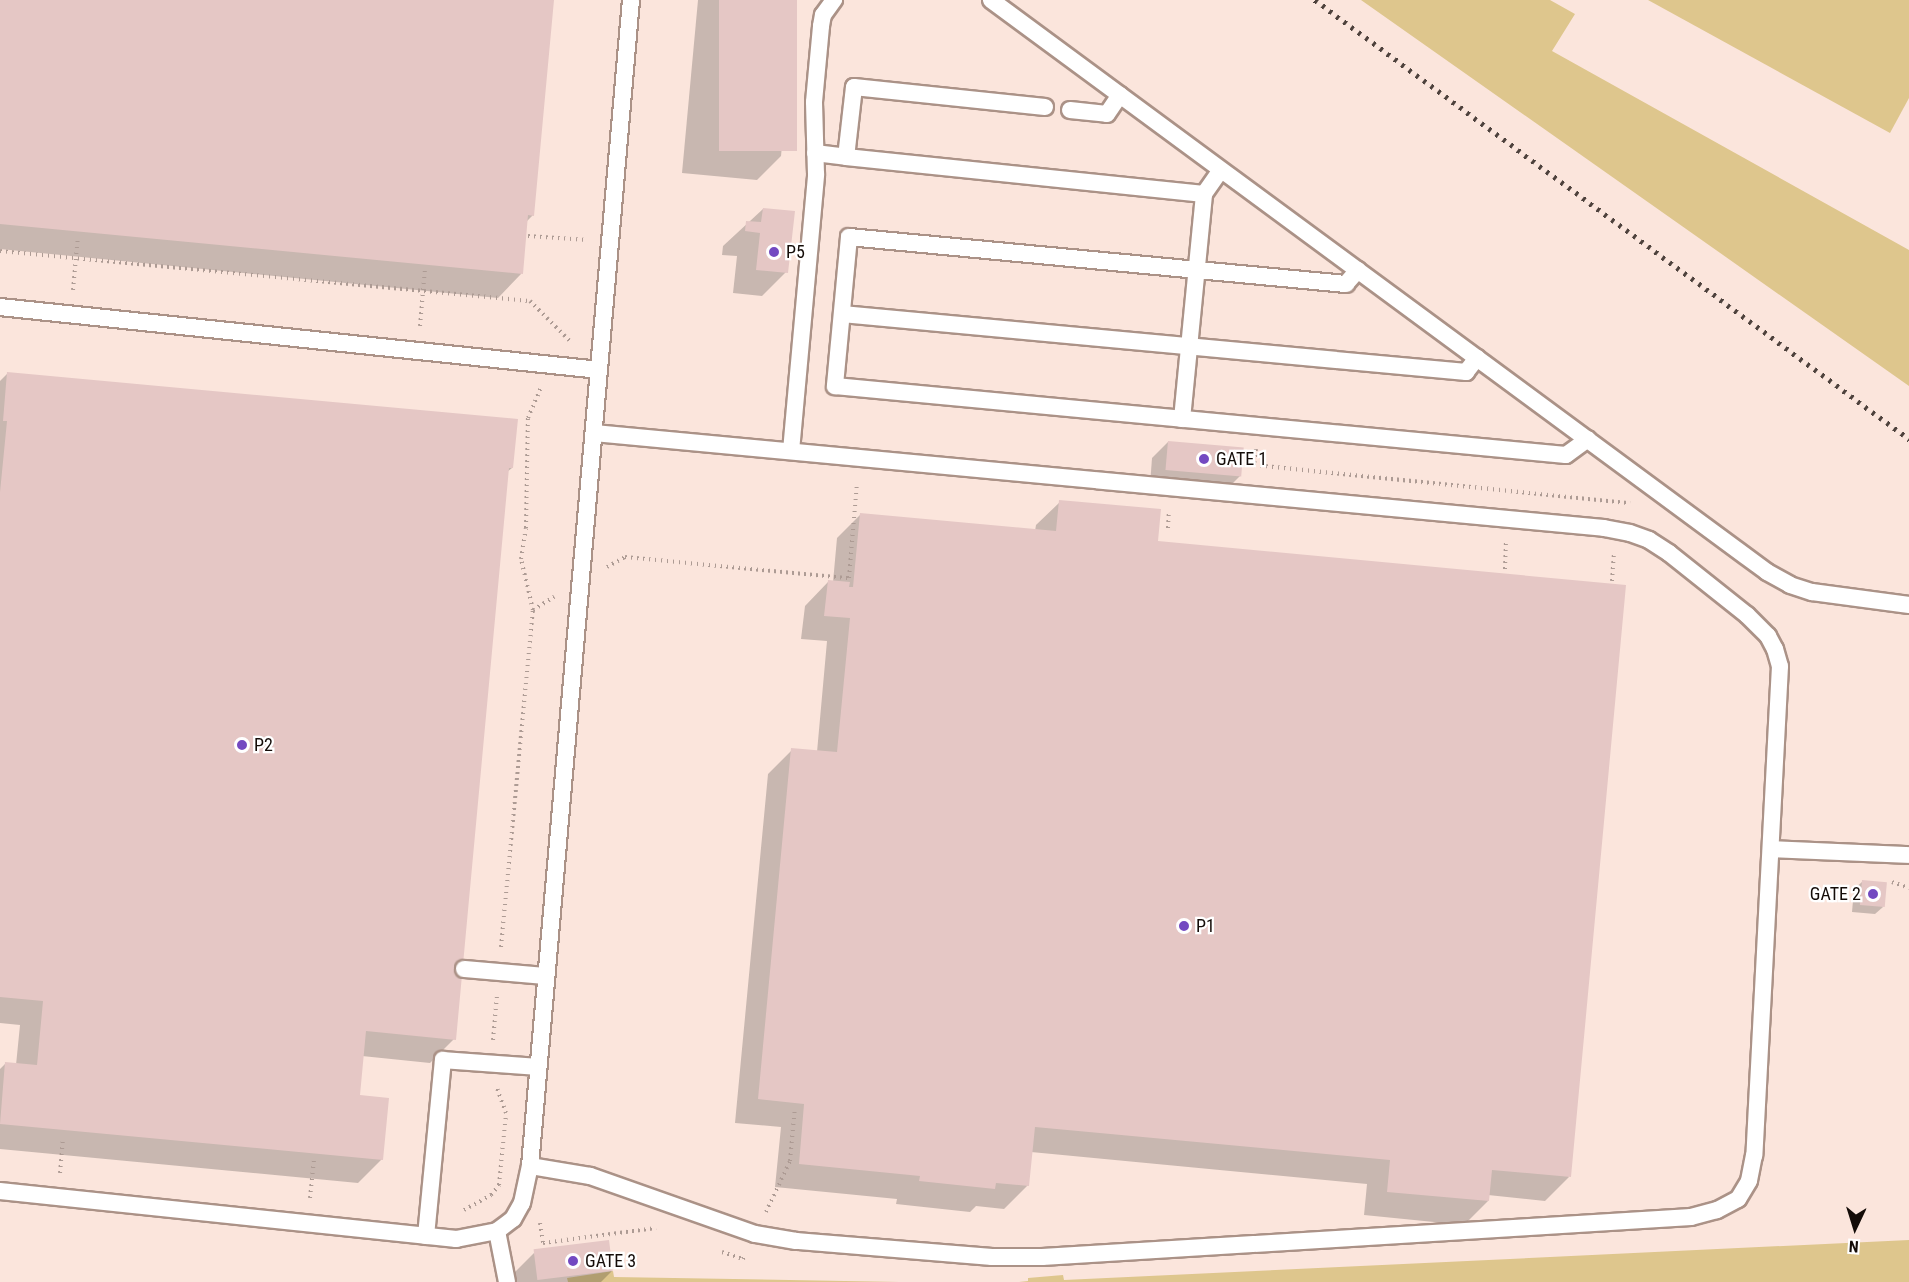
<!DOCTYPE html>
<html>
<head>
<meta charset="utf-8">
<style>
  body { margin:0 }
  #map { position:relative; width:1909px; height:1282px; overflow:hidden; background:#fbe5dc; font-family:"Roboto Condensed",sans-serif }
  div>[style] { position:absolute }
  .green>* { inset:0; background:#dec68d }
  .shadow>* { inset:0; background:#0003 }
  .building>* { inset:0; background:#e5c7c5; transform-origin:0 0 }
  .path>* { height:4px; margin-top:-2px; transform-origin:0; background:repeating-linear-gradient(90deg,#ad9b94 0 1.5px,transparent 0 6px) }
  .roads { filter:drop-shadow(2px 0 #ab9287) drop-shadow(-2px 0 #ab9287) drop-shadow(0 2px #ab9287) drop-shadow(0 -2px #ab9287) }
  .service>* { height:16px; margin:-8px; padding:0 8px; transform-origin:8px; border-radius:8px; background:#fff }
  .rail>* { height:4.5px; margin-top:-2.25px; transform-origin:0; background:repeating-linear-gradient(90deg,#4d413c 0 3px,transparent 0 9px) }
  .dots>* { width:16px; height:16px; translate:-50% -50%; box-sizing:border-box; border:3px solid #fff; border-radius:50% }
  span { translate:-50% -50%; white-space:nowrap; text-align:center; line-height:1.15; -webkit-text-stroke:4.5px #fff; paint-order:stroke }
  .poi-label { font-size:18px; color:#140c08 }
  .left { translate:0 -50%; text-align:left }
  .right { translate:-100% -50%; text-align:right }
  .north { position:absolute; left:1825px; top:1198px; width:60px; height:60px; -webkit-text-stroke:4px #fff; paint-order:stroke; rotate:184deg; font-size:16px; font-weight:700; line-height:24px; text-align:center; color:#140c08 }
  .north::after { content:''; display:block; margin:auto; width:21px; height:27px; background:#140c08; clip-path:polygon(50% 0,100% 100%,50% 72%,0 100%) }
</style>
</head>
<body>
<div id="map">
  <div class="green">
    <i style="clip-path:polygon(1361px 0,1550px 0,1575px 14px,1552px 51px,1909px 250px,1909px 386px)"></i>
    <i style="clip-path:polygon(1648px 0,1909px 0,1909px 98px,1890px 133px)"></i>
    <i style="clip-path:polygon(1909px 1240px,1909px 1282px,1019px 1282px,1028px 1281px,1028px 1278px,1063px 1275px,1064px 1280px)"></i>
    <i style="clip-path:polygon(613px 1271px,614px 1277px,900px 1282px,568px 1282px,567px 1278px)"></i>
  </div>
  <div class="shadow">
    <i style="clip-path:polygon(0 0,552px 0,533px 215px,526px 222px,521px 274px,498px 298px,0 249px)"></i>
    <i style="clip-path:polygon(698px 0,796px 0,781px 156px,757px 180px,682px 173px)"></i>
    <i style="clip-path:polygon(763px 209px,786px 272px,762px 296px,733px 293px,737px 256px,722px 255px,723px 246px)"></i>
    <i style="clip-path:polygon(8px 373px,512px 468px,507px 472px,454px 1039px,430px 1063px,362px 1056px,358px 1097px,382px 1159px,358px 1183px,0 1149px,0 1069px,5px 1064px,16px 1065px,20px 1025px,0 1023px,0 381px)"></i>
    <i style="clip-path:polygon(1168px 442px,1240px 476px,1224px 492px,1150px 485px,1152px 458px)"></i>
    <i style="clip-path:polygon(1060px 502px,1157px 542px,1569px 1177px,1545px 1201px,1488px 1195px,1488px 1201px,1464px 1225px,1364px 1215px,1367px 1184px,1031px 1152px,1028px 1185px,1004px 1209px,976px 1206px,970px 1212px,896px 1204px,897px 1199px,775px 1187px,781px 1127px,735px 1123px,768px 774px,792px 750px,817px 752px,827px 641px,801px 639px,805px 606px,828px 582px,833px 582px,837px 538px,861px 514px,1035px 531px,1036px 525px)"></i>
    <i style="clip-path:polygon(1862px 882px,1883px 907px,1875px 914px,1852px 912px,1854px 889px)"></i>
    <i style="clip-path:polygon(534px 1253px,612px 1271px,601px 1282px,511px 1282px,511px 1276px)"></i>
  </div>
  <div class="building">
    <i style="clip-path:polygon(0 0,554px 0,534px 216px,528px 215px,523px 274px,0 224px)"></i>
    <i style="left:719px;top:0;width:78px;height:151px"></i>
    <i style="clip-path:polygon(763px 208px,795px 211px,788px 273px,756px 270px,760px 233px,745px 231px,746px 221px,761px 222px)"></i>
    <i style="clip-path:polygon(7px 372px,518px 419px,513px 468px,509px 468px,456px 1040px,366px 1031px,360px 1095px,389px 1098px,383px 1160px,0 1124px,5px 1062px,37px 1065px,43px 1001px,0 997px,0 492px,7px 421px,3px 421px)"></i>
    <i style="left:1168px;top:441px;width:76px;height:29px;rotate:5deg"></i>
    <i style="clip-path:polygon(1059px 500px,1161px 509px,1158px 541px,1626px 585px,1571px 1177px,1492px 1170px,1489px 1201px,1387px 1192px,1390px 1160px,1035px 1127px,1029px 1186px,996px 1183px,995px 1189px,919px 1181px,920px 1176px,799px 1164px,804px 1104px,758px 1099px,791px 748px,837px 752px,850px 618px,824px 616px,828px 580px,850px 582px,849px 587px,853px 587px,860px 513px,1056px 531px)"></i>
    <i style="left:1862px;top:880px;width:25px;height:25px;rotate:5deg"></i>
    <i style="left:609px;top:1240px;width:31px;height:76px;rotate:83deg"></i>
  </div>
  <div class="path">
    <i style="left:528px;top:236px;width:59px;rotate:3.9deg"></i>
    <i style="left:0;top:251px;width:532px;rotate:5.39deg"></i>
    <i style="left:530px;top:301px;width:57px;rotate:45deg"></i>
    <i style="left:73px;top:290px;width:54px;rotate:-84.7deg"></i>
    <i style="left:420px;top:326px;width:57px;rotate:-85deg"></i>
    <i style="left:1256px;top:449px;width:16px;rotate:97deg"></i>
    <i style="left:1254px;top:465px;width:378px;rotate:5.8deg"></i>
    <i style="left:1168px;top:528px;width:17px;rotate:-87deg"></i>
    <i style="left:607px;top:567px;width:21px;rotate:-29deg"></i>
    <i style="left:625px;top:557px;width:225px;rotate:5.4deg"></i>
    <i style="left:849px;top:578px;width:96px;rotate:-85.2deg"></i>
    <i style="left:1505px;top:569px;width:27px;rotate:-88deg"></i>
    <i style="left:1612px;top:581px;width:26px;rotate:-86deg"></i>
    <i style="left:533px;top:610px;width:25px;rotate:-32deg"></i>
    <i style="left:1892px;top:882px;width:18px;rotate:19deg"></i>
    <i style="left:501px;top:947px;width:339px;rotate:-84.6deg"></i>
    <i style="left:533px;top:610px;width:52px;rotate:-103.2deg"></i>
    <i style="left:521px;top:559px;width:31px;rotate:-81deg"></i>
    <i style="left:526px;top:528px;width:110px;rotate:-89deg"></i>
    <i style="left:528px;top:418px;width:33px;rotate:-67deg"></i>
    <i style="left:493px;top:1040px;width:44px;rotate:-84.8deg"></i>
    <i style="left:60px;top:1173px;width:36px;rotate:-85deg"></i>
    <i style="left:310px;top:1198px;width:39px;rotate:-84deg"></i>
    <i style="left:464px;top:1210px;width:31px;rotate:-29deg"></i>
    <i style="left:491px;top:1195px;width:13px;rotate:-51deg"></i>
    <i style="left:499px;top:1185px;width:72px;rotate:-84.4deg"></i>
    <i style="left:506px;top:1113px;width:27px;rotate:-110deg"></i>
    <i style="left:766px;top:1212px;width:56px;rotate:-64.8deg"></i>
    <i style="left:790px;top:1161px;width:54px;rotate:-84.7deg"></i>
    <i style="left:540px;top:1223px;width:20px;rotate:81deg"></i>
    <i style="left:543px;top:1243px;width:114px;rotate:-7.6deg"></i>
    <i style="left:722px;top:1252px;width:22px;rotate:18deg"></i>
    <i style="left:743px;top:1259px;width:2px;rotate:-63deg"></i>
  </div>
  <div class="roads">
    <div class="service">
      <i style="left:991px;top:0;width:964px;rotate:36.39deg"></i>
      <i style="left:1767px;top:572px;width:26px;rotate:29deg"></i>
      <i style="left:1790px;top:585px;width:23px;rotate:18deg"></i>
      <i style="left:1812px;top:592px;width:98px;rotate:7.6deg"></i>
      <i style="left:1045px;top:107px;width:192px;rotate:-174deg"></i>
      <i style="left:854px;top:87px;width:70px;rotate:96.5deg"></i>
      <i style="left:846px;top:157px;width:360px;rotate:5.9deg"></i>
      <i style="left:1204px;top:194px;width:29px;rotate:-55deg"></i>
      <i style="left:1070px;top:110px;width:37px;rotate:6deg"></i>
      <i style="left:1107px;top:114px;width:23px;rotate:-56deg"></i>
      <i style="left:815px;top:153px;width:31px;rotate:7deg"></i>
      <i style="left:1358px;top:270px;width:18px;rotate:131deg"></i>
      <i style="left:1346px;top:284px;width:499px;rotate:-174.6deg"></i>
      <i style="left:849px;top:237px;width:150px;rotate:95.4deg"></i>
      <i style="left:835px;top:386px;width:734px;rotate:5.39deg"></i>
      <i style="left:1566px;top:455px;width:27px;rotate:-36deg"></i>
      <i style="left:0;top:307px;width:602px;rotate:6deg"></i>
      <i style="left:842px;top:314px;width:627px;rotate:5.31deg"></i>
      <i style="left:1466px;top:372px;width:18px;rotate:-52deg"></i>
      <i style="left:1182px;top:419px;width:226px;rotate:-84.4deg"></i>
      <i style="left:594px;top:433px;width:1014px;rotate:5.37deg"></i>
      <i style="left:1604px;top:528px;width:26px;rotate:11deg"></i>
      <i style="left:1630px;top:533px;width:20px;rotate:20deg"></i>
      <i style="left:1649px;top:540px;width:24px;rotate:33deg"></i>
      <i style="left:1669px;top:553px;width:100px;rotate:38.5deg"></i>
      <i style="left:1747px;top:615px;width:30px;rotate:45deg"></i>
      <i style="left:1768px;top:636px;width:15px;rotate:62deg"></i>
      <i style="left:1775px;top:649px;width:18px;rotate:74deg"></i>
      <i style="left:1780px;top:666px;width:490px;rotate:93deg"></i>
      <i style="left:1754px;top:1155px;width:26px;rotate:101deg"></i>
      <i style="left:1749px;top:1181px;width:21px;rotate:121deg"></i>
      <i style="left:1738px;top:1199px;width:24px;rotate:152deg"></i>
      <i style="left:1717px;top:1210px;width:27px;rotate:165deg"></i>
      <i style="left:1691px;top:1217px;width:650px;rotate:176.47deg"></i>
      <i style="left:1042px;top:1257px;width:50px;rotate:180deg"></i>
      <i style="left:992px;top:1257px;width:197px;rotate:-175.3deg"></i>
      <i style="left:796px;top:1241px;width:42px;rotate:-170.3deg"></i>
      <i style="left:755px;top:1234px;width:175px;rotate:-160.6deg"></i>
      <i style="left:590px;top:1176px;width:61px;rotate:-170.5deg"></i>
      <i style="left:530px;top:1166px;width:1170px;rotate:-85.05deg"></i>
      <i style="left:791px;top:451px;width:278px;rotate:-84.8deg"></i>
      <i style="left:816px;top:174px;width:72px;rotate:-91.6deg"></i>
      <i style="left:814px;top:102px;width:76px;rotate:-84.7deg"></i>
      <i style="left:821px;top:26px;width:11px;rotate:-80deg"></i>
      <i style="left:823px;top:15px;width:19px;rotate:-54deg"></i>
      <i style="left:1771px;top:849px;width:138px;rotate:2.5deg"></i>
      <i style="left:464px;top:969px;width:82px;rotate:4.9deg"></i>
      <i style="left:0;top:1191px;width:459px;rotate:6deg"></i>
      <i style="left:456px;top:1239px;width:42px;rotate:-11deg"></i>
      <i style="left:497px;top:1231px;width:20px;rotate:-37deg"></i>
      <i style="left:513px;top:1219px;width:18px;rotate:-61deg"></i>
      <i style="left:522px;top:1203px;width:38px;rotate:-78deg"></i>
      <i style="left:497px;top:1231px;width:52px;rotate:78.9deg"></i>
      <i style="left:426px;top:1236px;width:177px;rotate:-84.5deg"></i>
      <i style="left:443px;top:1060px;width:95px;rotate:4.2deg"></i>
    </div>
  </div>
  <div class="rail">
    <i style="left:1315px;top:0;width:739px;rotate:36.47deg"></i>
  </div>
  <div class="dots">
    <i style="left:774px;top:252px;background:#7349c1"></i>
    <i style="left:1204px;top:459px;background:#7349c1"></i>
    <i style="left:242px;top:745px;background:#7349c1"></i>
    <i style="left:1873px;top:894px;background:#7349c1"></i>
    <i style="left:1184px;top:926px;background:#7349c1"></i>
    <i style="left:573px;top:1261px;background:#7349c1"></i>
  </div>
  <div class="poi-label">
    <span class="left" style="left:786px;top:252px">P5</span>
    <span class="left" style="left:1216px;top:459px">GATE 1</span>
    <span class="left" style="left:254px;top:745px">P2</span>
    <span class="right" style="left:1861px;top:894px">GATE 2</span>
    <span class="left" style="left:1196px;top:926px">P1</span>
    <span class="left" style="left:585px;top:1261px">GATE 3</span>
  </div>
  <div class="north">N</div>
</div>
</body>
</html>
